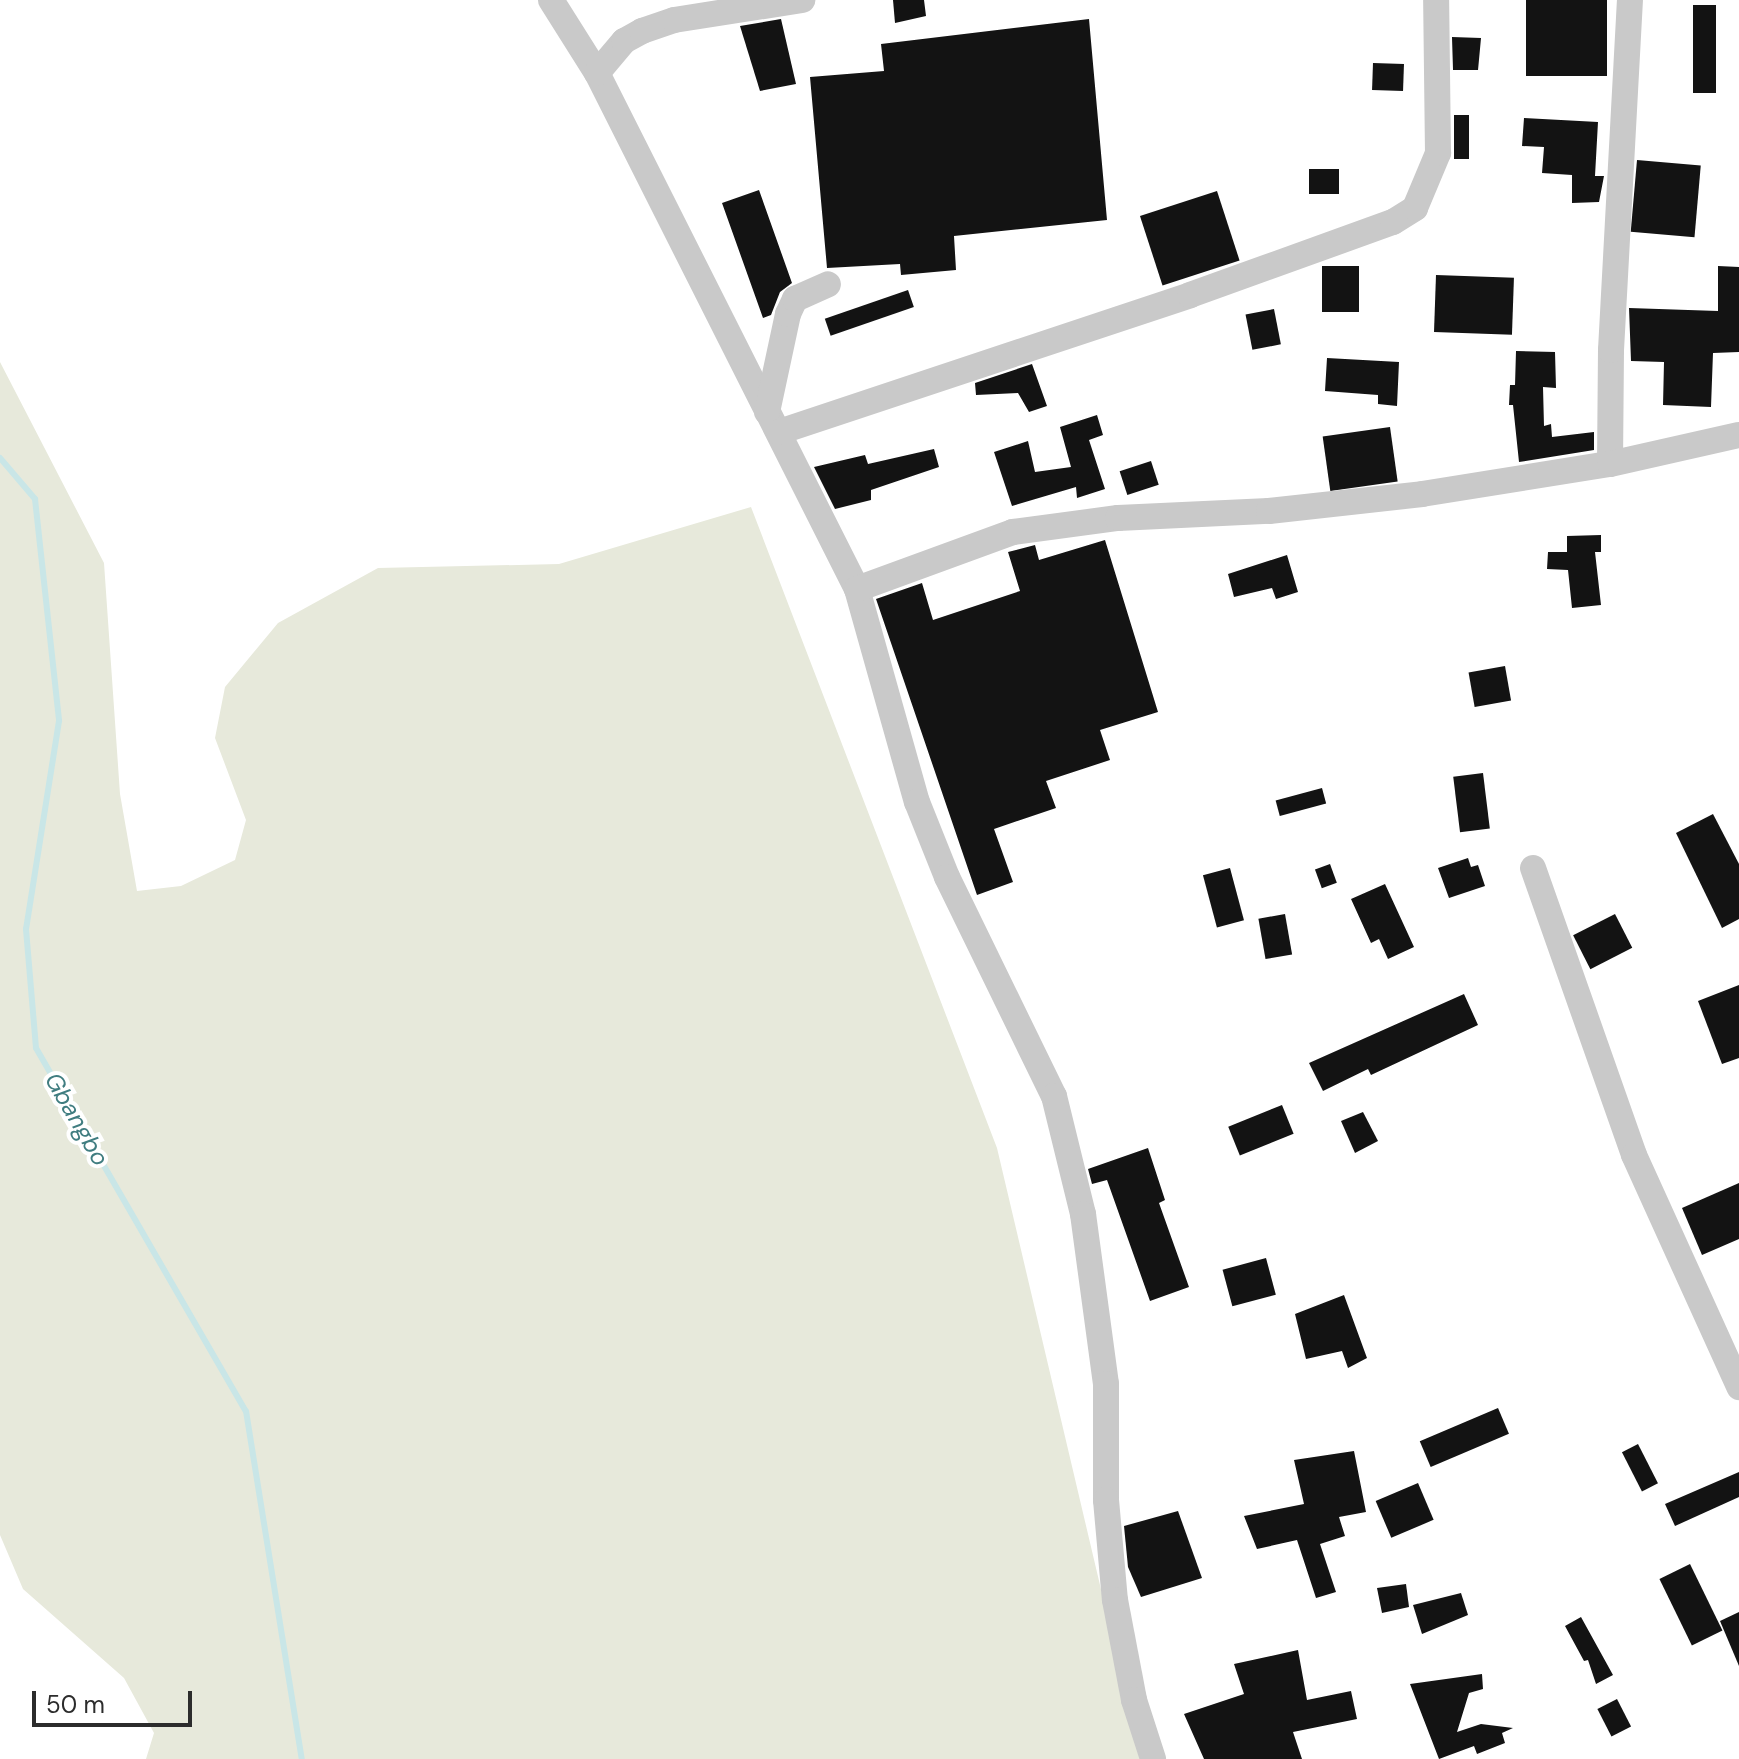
<!DOCTYPE html>
<html>
<head>
<meta charset="utf-8">
<style>
  body { margin:0 }
  #map { position:relative; width:1739px; height:1759px; overflow:hidden; background:#fff; font-family:"DM Sans",sans-serif }
  div>[style] { position:absolute }
  .green>* { inset:0; background:#e7e9db }
  .stream>* { height:6px; margin:-3px; padding:0 3px; transform-origin:3px; border-radius:3px; background:#c9e6e7 }
  .building>* { inset:0; background:#131313; transform-origin:0 0 }
  .minor>* { height:26px; margin:-13px; padding:0 13px; transform-origin:13px; border-radius:13px; background:#c9c9c9 }
  span { translate:-50% -50%; white-space:nowrap; text-align:center; line-height:1.15; -webkit-text-stroke:8px #fff; paint-order:stroke }
  .water-label { font-size:24px; color:#407d80; font-style:italic }
  .scale { position:absolute; left:32px; top:1691px; width:160px; height:36px; box-sizing:border-box; border:4px solid #2c2c2c; border-top:0; padding-left:10px; font-size:24px; line-height:28px; white-space:nowrap; color:#2c2c2c; -webkit-text-stroke:6px #fff; paint-order:stroke }
</style>
</head>
<body>
<div id="map">
  <div class="green">
    <i style="clip-path:polygon(0 362px,104px 563px,120px 794px,137px 891px,181px 886px,235px 860px,246px 820px,215px 738px,225px 687px,278px 623px,378px 568px,559px 564px,751px 507px,997px 1148px,1141px 1759px,146px 1759px,154px 1733px,124px 1678px,23px 1589px,0 1535px)"></i>
  </div>
  <div class="stream">
    <i style="left:0;top:458px;width:54px;rotate:49.5deg"></i>
    <i style="left:35px;top:499px;width:223px;rotate:83.8deg"></i>
    <i style="left:59px;top:721px;width:211px;rotate:99deg"></i>
    <i style="left:26px;top:929px;width:119px;rotate:85.2deg"></i>
    <i style="left:36px;top:1048px;width:419px;rotate:60deg"></i>
    <i style="left:246px;top:1411px;width:352px;rotate:80.9deg"></i>
  </div>
  <div class="building">
    <i style="clip-path:polygon(893px 0,924px 0,926px 16px,895px 23px)"></i>
    <i style="left:1526px;top:0;width:81px;height:76px"></i>
    <i style="left:1693px;top:5px;width:23px;height:88px"></i>
    <i style="clip-path:polygon(781px 19px,796px 84px,760px 91px,740px 26px)"></i>
    <i style="clip-path:polygon(1089px 19px,1107px 220px,954px 236px,956px 270px,901px 275px,900px 264px,827px 268px,810px 77px,884px 71px,881px 44px)"></i>
    <i style="clip-path:polygon(1452px 37px,1481px 38px,1478px 70px,1453px 70px)"></i>
    <i style="left:1373px;top:63px;width:31px;height:27px;rotate:2deg"></i>
    <i style="left:1454px;top:115px;width:15px;height:44px"></i>
    <i style="clip-path:polygon(1524px 118px,1598px 122px,1595px 176px,1604px 176px,1599px 202px,1572px 203px,1572px 175px,1542px 173px,1544px 147px,1522px 146px)"></i>
    <i style="left:1637px;top:160px;width:64px;height:72px;rotate:5deg"></i>
    <i style="left:1309px;top:169px;width:30px;height:25px"></i>
    <i style="clip-path:polygon(759px 190px,792px 283px,780px 292px,771px 315px,763px 318px,722px 203px)"></i>
    <i style="left:1217px;top:191px;width:73px;height:81px;rotate:72deg"></i>
    <i style="left:1322px;top:266px;width:37px;height:46px"></i>
    <i style="clip-path:polygon(1718px 266px,1739px 267px,1739px 352px,1713px 353px,1711px 407px,1663px 405px,1664px 362px,1631px 361px,1629px 308px,1718px 311px)"></i>
    <i style="left:1436px;top:275px;width:78px;height:57px;rotate:2deg"></i>
    <i style="left:908px;top:290px;width:18px;height:88px;rotate:71deg"></i>
    <i style="left:1274px;top:309px;width:36px;height:29px;rotate:79deg"></i>
    <i style="clip-path:polygon(1516px 351px,1555px 352px,1556px 388px,1543px 387px,1544px 426px,1551px 424px,1552px 437px,1594px 432px,1594px 450px,1519px 462px,1513px 405px,1509px 405px,1510px 385px,1515px 385px)"></i>
    <i style="clip-path:polygon(1327px 358px,1399px 362px,1397px 406px,1378px 404px,1378px 395px,1325px 391px)"></i>
    <i style="clip-path:polygon(1032px 364px,1047px 406px,1029px 412px,1018px 393px,976px 395px,975px 383px)"></i>
    <i style="clip-path:polygon(1097px 415px,1103px 435px,1089px 440px,1105px 489px,1077px 498px,1076px 487px,1012px 506px,994px 452px,1028px 441px,1035px 472px,1071px 467px,1060px 427px)"></i>
    <i style="left:1390px;top:427px;width:55px;height:68px;rotate:82deg"></i>
    <i style="clip-path:polygon(934px 449px,939px 467px,871px 490px,871px 500px,835px 509px,814px 467px,865px 455px,868px 464px)"></i>
    <i style="left:1151px;top:461px;width:25px;height:33px;rotate:72deg"></i>
    <i style="clip-path:polygon(1601px 535px,1601px 552px,1595px 552px,1601px 605px,1572px 608px,1568px 570px,1547px 569px,1548px 552px,1567px 552px,1567px 536px)"></i>
    <i style="clip-path:polygon(1105px 540px,1158px 712px,1100px 730px,1110px 760px,1046px 781px,1056px 808px,994px 829px,1013px 882px,977px 895px,876px 599px,922px 583px,933px 620px,1020px 591px,1008px 552px,1035px 545px,1039px 560px)"></i>
    <i style="clip-path:polygon(1287px 555px,1298px 592px,1276px 599px,1272px 588px,1234px 597px,1228px 574px)"></i>
    <i style="left:1505px;top:666px;width:35px;height:37px;rotate:80deg"></i>
    <i style="left:1483px;top:773px;width:56px;height:30px;rotate:83deg"></i>
    <i style="left:1322px;top:788px;width:16px;height:48px;rotate:75deg"></i>
    <i style="clip-path:polygon(1713px 814px,1739px 864px,1739px 919px,1722px 928px,1676px 833px)"></i>
    <i style="clip-path:polygon(1468px 858px,1471px 867px,1478px 865px,1485px 886px,1449px 898px,1438px 868px)"></i>
    <i style="left:1330px;top:864px;width:20px;height:16px;rotate:70deg"></i>
    <i style="left:1230px;top:868px;width:54px;height:28px;rotate:75deg"></i>
    <i style="clip-path:polygon(1385px 884px,1414px 947px,1388px 959px,1379px 939px,1371px 943px,1351px 899px)"></i>
    <i style="left:1285px;top:914px;width:41px;height:27px;rotate:80deg"></i>
    <i style="left:1615px;top:914px;width:38px;height:47px;rotate:63deg"></i>
    <i style="clip-path:polygon(1739px 985px,1739px 1058px,1722px 1064px,1698px 1001px)"></i>
    <i style="clip-path:polygon(1464px 994px,1478px 1025px,1371px 1075px,1368px 1069px,1323px 1091px,1309px 1063px)"></i>
    <i style="left:1282px;top:1105px;width:31px;height:58px;rotate:68deg"></i>
    <i style="clip-path:polygon(1363px 1112px,1378px 1141px,1355px 1153px,1341px 1121px)"></i>
    <i style="clip-path:polygon(1148px 1148px,1165px 1200px,1159px 1203px,1189px 1287px,1150px 1301px,1107px 1180px,1092px 1184px,1088px 1169px)"></i>
    <i style="clip-path:polygon(1739px 1183px,1739px 1239px,1702px 1255px,1682px 1208px)"></i>
    <i style="left:1266px;top:1258px;width:38px;height:45px;rotate:75deg"></i>
    <i style="clip-path:polygon(1344px 1295px,1367px 1358px,1348px 1368px,1342px 1351px,1306px 1359px,1295px 1314px)"></i>
    <i style="left:1498px;top:1408px;width:28px;height:85px;rotate:67deg"></i>
    <i style="left:1638px;top:1444px;width:44px;height:18px;rotate:63deg"></i>
    <i style="clip-path:polygon(1354px 1451px,1366px 1512px,1339px 1517px,1345px 1536px,1320px 1544px,1336px 1592px,1316px 1598px,1297px 1540px,1257px 1549px,1244px 1516px,1304px 1504px,1294px 1460px)"></i>
    <i style="clip-path:polygon(1739px 1472px,1739px 1497px,1675px 1526px,1665px 1504px)"></i>
    <i style="left:1418px;top:1483px;width:40px;height:46px;rotate:67deg"></i>
    <i style="clip-path:polygon(1178px 1511px,1202px 1578px,1141px 1597px,1128px 1567px,1124px 1526px)"></i>
    <i style="left:1690px;top:1564px;width:74px;height:34px;rotate:64deg"></i>
    <i style="clip-path:polygon(1406px 1584px,1409px 1607px,1382px 1613px,1377px 1588px)"></i>
    <i style="clip-path:polygon(1461px 1593px,1468px 1615px,1422px 1634px,1413px 1605px)"></i>
    <i style="clip-path:polygon(1739px 1612px,1739px 1666px,1720px 1621px)"></i>
    <i style="clip-path:polygon(1581px 1617px,1613px 1675px,1596px 1684px,1588px 1660px,1584px 1661px,1565px 1626px)"></i>
    <i style="clip-path:polygon(1298px 1650px,1307px 1700px,1351px 1691px,1357px 1719px,1293px 1732px,1302px 1759px,1204px 1759px,1184px 1714px,1244px 1694px,1234px 1664px)"></i>
    <i style="clip-path:polygon(1482px 1674px,1483px 1689px,1469px 1693px,1457px 1732px,1481px 1724px,1513px 1728px,1502px 1733px,1505px 1743px,1477px 1754px,1474px 1746px,1439px 1759px,1410px 1684px)"></i>
    <i style="left:1617px;top:1699px;width:31px;height:22px;rotate:63deg"></i>
  </div>
  <div class="minor">
    <i style="left:551px;top:0;width:86px;rotate:57.8deg"></i>
    <i style="left:597px;top:73px;width:578px;rotate:63.26deg"></i>
    <i style="left:857px;top:589px;width:221px;rotate:74.3deg"></i>
    <i style="left:917px;top:802px;width:81px;rotate:68.2deg"></i>
    <i style="left:947px;top:877px;width:244px;rotate:64deg"></i>
    <i style="left:1054px;top:1096px;width:122px;rotate:76.2deg"></i>
    <i style="left:1083px;top:1214px;width:172px;rotate:82.3deg"></i>
    <i style="left:1106px;top:1384px;width:116px;rotate:90deg"></i>
    <i style="left:1106px;top:1500px;width:100px;rotate:84.9deg"></i>
    <i style="left:1115px;top:1600px;width:102px;rotate:79.2deg"></i>
    <i style="left:1134px;top:1700px;width:62px;rotate:72.1deg"></i>
    <i style="left:597px;top:73px;width:42px;rotate:-49.8deg"></i>
    <i style="left:624px;top:41px;width:21px;rotate:-29deg"></i>
    <i style="left:642px;top:31px;width:34px;rotate:-19deg"></i>
    <i style="left:674px;top:20px;width:130px;rotate:-8.9deg"></i>
    <i style="left:767px;top:412px;width:100px;rotate:-77.9deg"></i>
    <i style="left:788px;top:314px;width:17px;rotate:-65deg"></i>
    <i style="left:795px;top:299px;width:36px;rotate:-24deg"></i>
    <i style="left:779px;top:432px;width:433px;rotate:-18.4deg"></i>
    <i style="left:1190px;top:295px;width:216px;rotate:-19.8deg"></i>
    <i style="left:1393px;top:222px;width:26px;rotate:-32deg"></i>
    <i style="left:1415px;top:208px;width:60px;rotate:-67.3deg"></i>
    <i style="left:1438px;top:153px;width:153px;rotate:-90.7deg"></i>
    <i style="left:1610px;top:464px;width:114px;rotate:-89.5deg"></i>
    <i style="left:1611px;top:350px;width:351px;rotate:-86.9deg"></i>
    <i style="left:857px;top:589px;width:166px;rotate:-20.1deg"></i>
    <i style="left:1013px;top:532px;width:106px;rotate:-7.6deg"></i>
    <i style="left:1118px;top:518px;width:151px;rotate:-2.7deg"></i>
    <i style="left:1269px;top:511px;width:154px;rotate:-6.3deg"></i>
    <i style="left:1422px;top:494px;width:190px;rotate:-9.1deg"></i>
    <i style="left:1610px;top:464px;width:132px;rotate:-12.7deg"></i>
    <i style="left:1533px;top:868px;width:304px;rotate:70.6deg"></i>
    <i style="left:1634px;top:1155px;width:255px;rotate:65.6deg"></i>
  </div>
  <div class="water-label">
    <span style="left:77px;top:1119px;rotate:60deg">Gbangbo</span>
  </div>
  <div class="scale">50 m</div>
</div>
</body>
</html>
